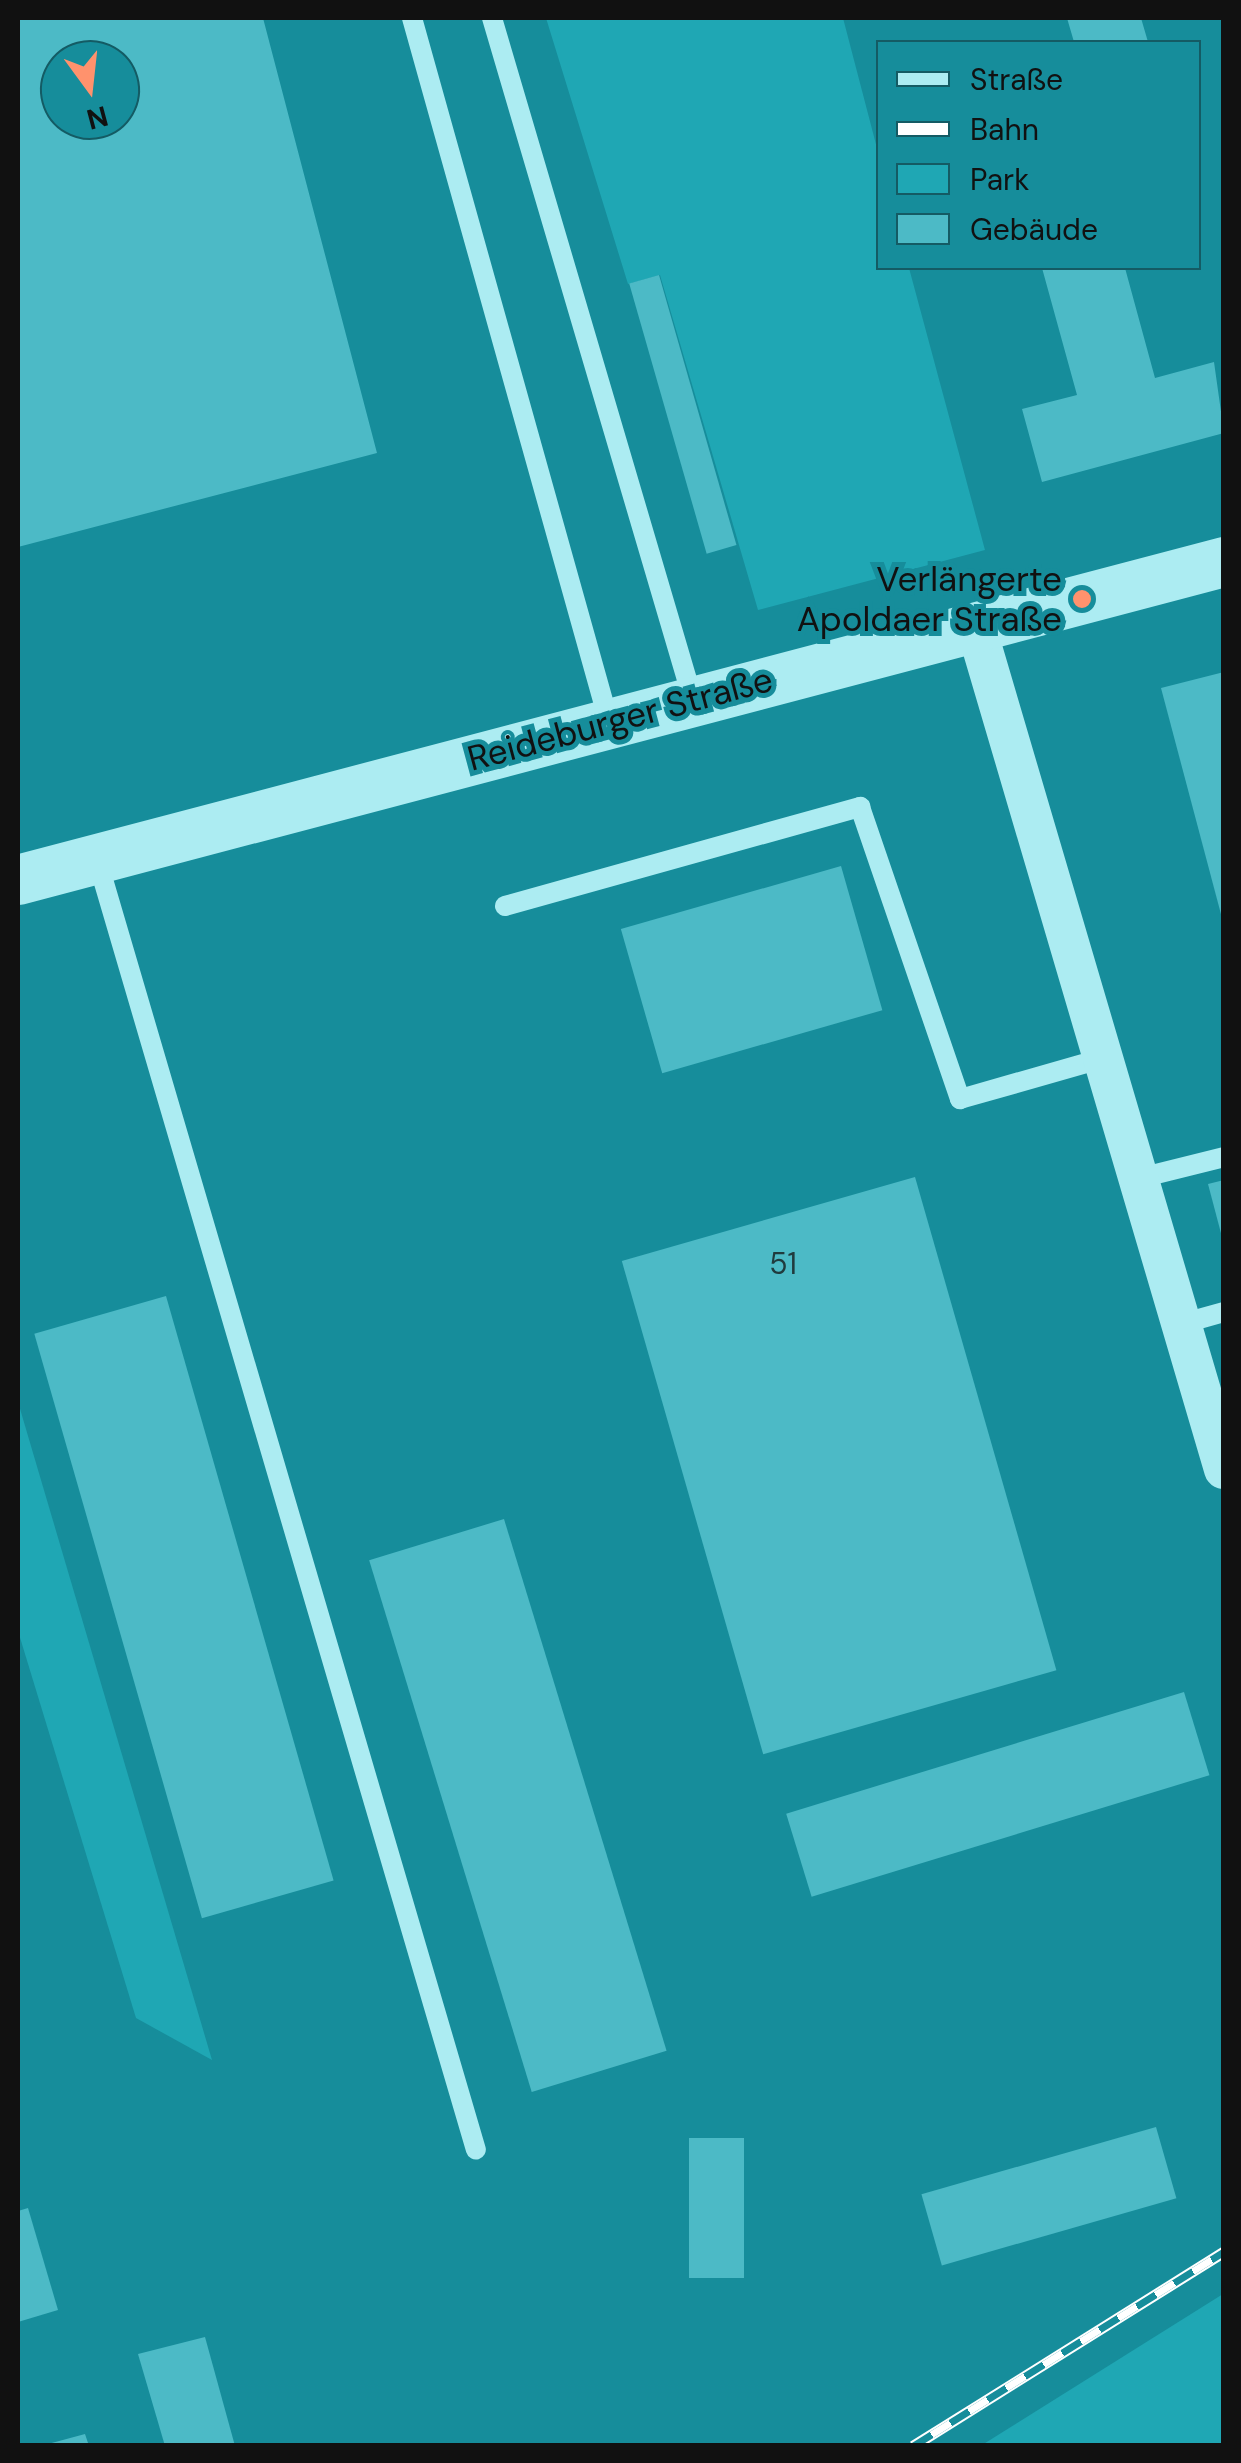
<!DOCTYPE html>
<html>
<head>
<meta charset="utf-8">
<style>
  body { margin:0 }
  #map { position:relative; width:1241px; height:2463px; overflow:hidden; background:#168d9b; font-family:"DM Sans",sans-serif }
  div>[style] { position:absolute }
  .green>* { inset:0; background:#1fa7b4 }
  .building>* { inset:0; background:#4cbac6; transform-origin:0 0 }
  .service>* { height:20px; margin:-10px; padding:0 10px; transform-origin:10px; border-radius:10px; background:#acecf2 }
  .minor>* { height:40px; margin:-20px; padding:0 20px; transform-origin:20px; border-radius:20px; background:#acecf2 }
  .tertiary>* { height:50px; margin:-25px; padding:0 25px; transform-origin:25px; border-radius:25px; background:#acecf2 }
  .rail>* { height:11px; margin-top:-5.5px; transform-origin:0; background:repeating-linear-gradient(90deg,#168d9b 0 22px,#fff 0 44px); box-sizing:border-box; border-block:2px solid #fff }
  .dots>* { width:28px; height:28px; translate:-50% -50%; box-sizing:border-box; border:5px solid #168d9b; border-radius:50% }
  span { translate:-50% -50%; white-space:nowrap; text-align:center; line-height:1.15; -webkit-text-stroke:10px #168d9b; paint-order:stroke }
  .number-label { font-size:30px; color:#203b3e }
  .number-label span { -webkit-text-stroke-width:0 }
  .poi-label { font-size:35px; color:#111 }
  .right { translate:-100% -50%; text-align:right }
  .street-label { font-size:35px; color:#111 }
  .frame { position:absolute; inset:0; border:20px solid #111; pointer-events:none }
  .legend { position:absolute; left:876px; top:40px; width:325px; height:230px; box-sizing:border-box; background:#168d9b; border:2px solid #145b64; margin:0; padding:12px 18px; list-style:none; font-size:30px; color:#111 }
  .legend li { display:flex; align-items:center; gap:20px; height:50px }
  .legend b { width:50px; border:2px solid #145b64 }
  .north { position:absolute; left:40px; top:40px; width:100px; height:100px; box-sizing:border-box; background:#168d9b; border:2px solid #145b64; border-radius:50%; rotate:165deg; font-size:28px; font-weight:700; line-height:40px; text-align:center; color:#111 }
  .north::after { content:''; display:block; margin:auto; width:35px; height:45px; background:#ff926d; clip-path:polygon(50% 0,100% 100%,50% 72%,0 100%) }
</style>
</head>
<body>
<div id="map">
  <div class="green">
    <i style="clip-path:polygon(546px 18px,843px 18px,878px 152px,878px 268px,909px 268px,985px 550px,758px 610px,660px 275px,628px 284px)"></i>
    <i style="clip-path:polygon(18px 1402px,212px 2060px,136px 2018px,18px 1631px)"></i>
    <i style="clip-path:polygon(1223px 2294px,1223px 2445px,982px 2445px)"></i>
  </div>
  <div class="building">
    <i style="clip-path:polygon(evenodd,18px 18px,263px 18px,377px 453px,18px 547px,18px 18px,60px 60px,120px 60px,120px 120px,60px 120px,60px 60px)"></i>
    <i style="clip-path:polygon(1067px 18px,1141px 18px,1148px 42px,1074px 42px)"></i>
    <i style="clip-path:polygon(1042px 268px,1125px 268px,1155px 378px,1214px 362px,1224px 433px,1042px 482px,1022px 409px,1077px 395px)"></i>
    <i style="left:659px;top:275px;width:281px;height:31px;rotate:74deg"></i>
    <i style="clip-path:polygon(1224px 672px,1224px 918px,1222px 918px,1161px 688px)"></i>
    <i style="left:841px;top:866px;width:150px;height:229px;rotate:74deg"></i>
    <i style="left:915px;top:1177px;width:513px;height:305px;rotate:74deg"></i>
    <i style="clip-path:polygon(1224px 1180px,1224px 1237px,1222px 1237px,1208px 1184px)"></i>
    <i style="left:166px;top:1296px;width:608px;height:137px;rotate:74deg"></i>
    <i style="left:504px;top:1519px;width:556px;height:141px;rotate:73deg"></i>
    <i style="left:1184px;top:1692px;width:87px;height:416px;rotate:73deg"></i>
    <i style="left:1156px;top:2127px;width:74px;height:244px;rotate:74deg"></i>
    <i style="left:689px;top:2138px;width:55px;height:140px"></i>
    <i style="clip-path:polygon(28px 2208px,58px 2310px,18px 2322px,18px 2211px)"></i>
    <i style="clip-path:polygon(205px 2337px,235px 2446px,165px 2446px,138px 2354px)"></i>
    <i style="clip-path:polygon(85px 2434px,89px 2446px,48px 2446px,48px 2444px)"></i>
  </div>
  <div class="service">
    <i style="left:412px;top:18px;width:731px;rotate:74.37deg"></i>
    <i style="left:492px;top:18px;width:711px;rotate:73.58deg"></i>
    <i style="left:97px;top:859px;width:1345px;rotate:73.64deg"></i>
    <i style="left:505px;top:906px;width:369px;rotate:-15.6deg"></i>
    <i style="left:860px;top:807px;width:309px;rotate:71.1deg"></i>
    <i style="left:960px;top:1099px;width:150px;rotate:-15.9deg"></i>
    <i style="left:1140px;top:1178px;width:87px;rotate:-14deg"></i>
    <i style="left:1181px;top:1324px;width:45px;rotate:-15.6deg"></i>
  </div>
  <div class="minor">
    <i style="left:976px;top:627px;width:878px;rotate:73.59deg"></i>
  </div>
  <div class="tertiary">
    <i style="left:18px;top:880px;width:1247px;rotate:-14.77deg"></i>
  </div>
  <div class="rail">
    <i style="left:913px;top:2446px;width:367px;rotate:-32deg"></i>
  </div>
  <div class="dots">
    <i style="left:1082px;top:599px;background:#ff926d"></i>
  </div>
  <div class="number-label">
    <span style="left:783px;top:1264px">51</span>
  </div>
  <div class="poi-label">
    <span class="right" style="left:1062px;top:599px">Verlängerte<br>Apoldaer Straße</span>
  </div>
  <div class="street-label">
    <span style="left:620px;top:719px;rotate:-15deg">Reideburger Straße</span>
  </div>
  <div class="frame"></div>
  <ul class="legend">
  <li><b style="height:12px;background:#acecf2"></b>Straße</li>
  <li><b style="height:12px;background:#fff"></b>Bahn</li>
  <li><b style="height:28px;background:#1fa7b4"></b>Park</li>
  <li><b style="height:28px;background:#4cbac6"></b>Gebäude</li>
  </ul>
  <div class="north">N</div>
</div>
</body>
</html>
